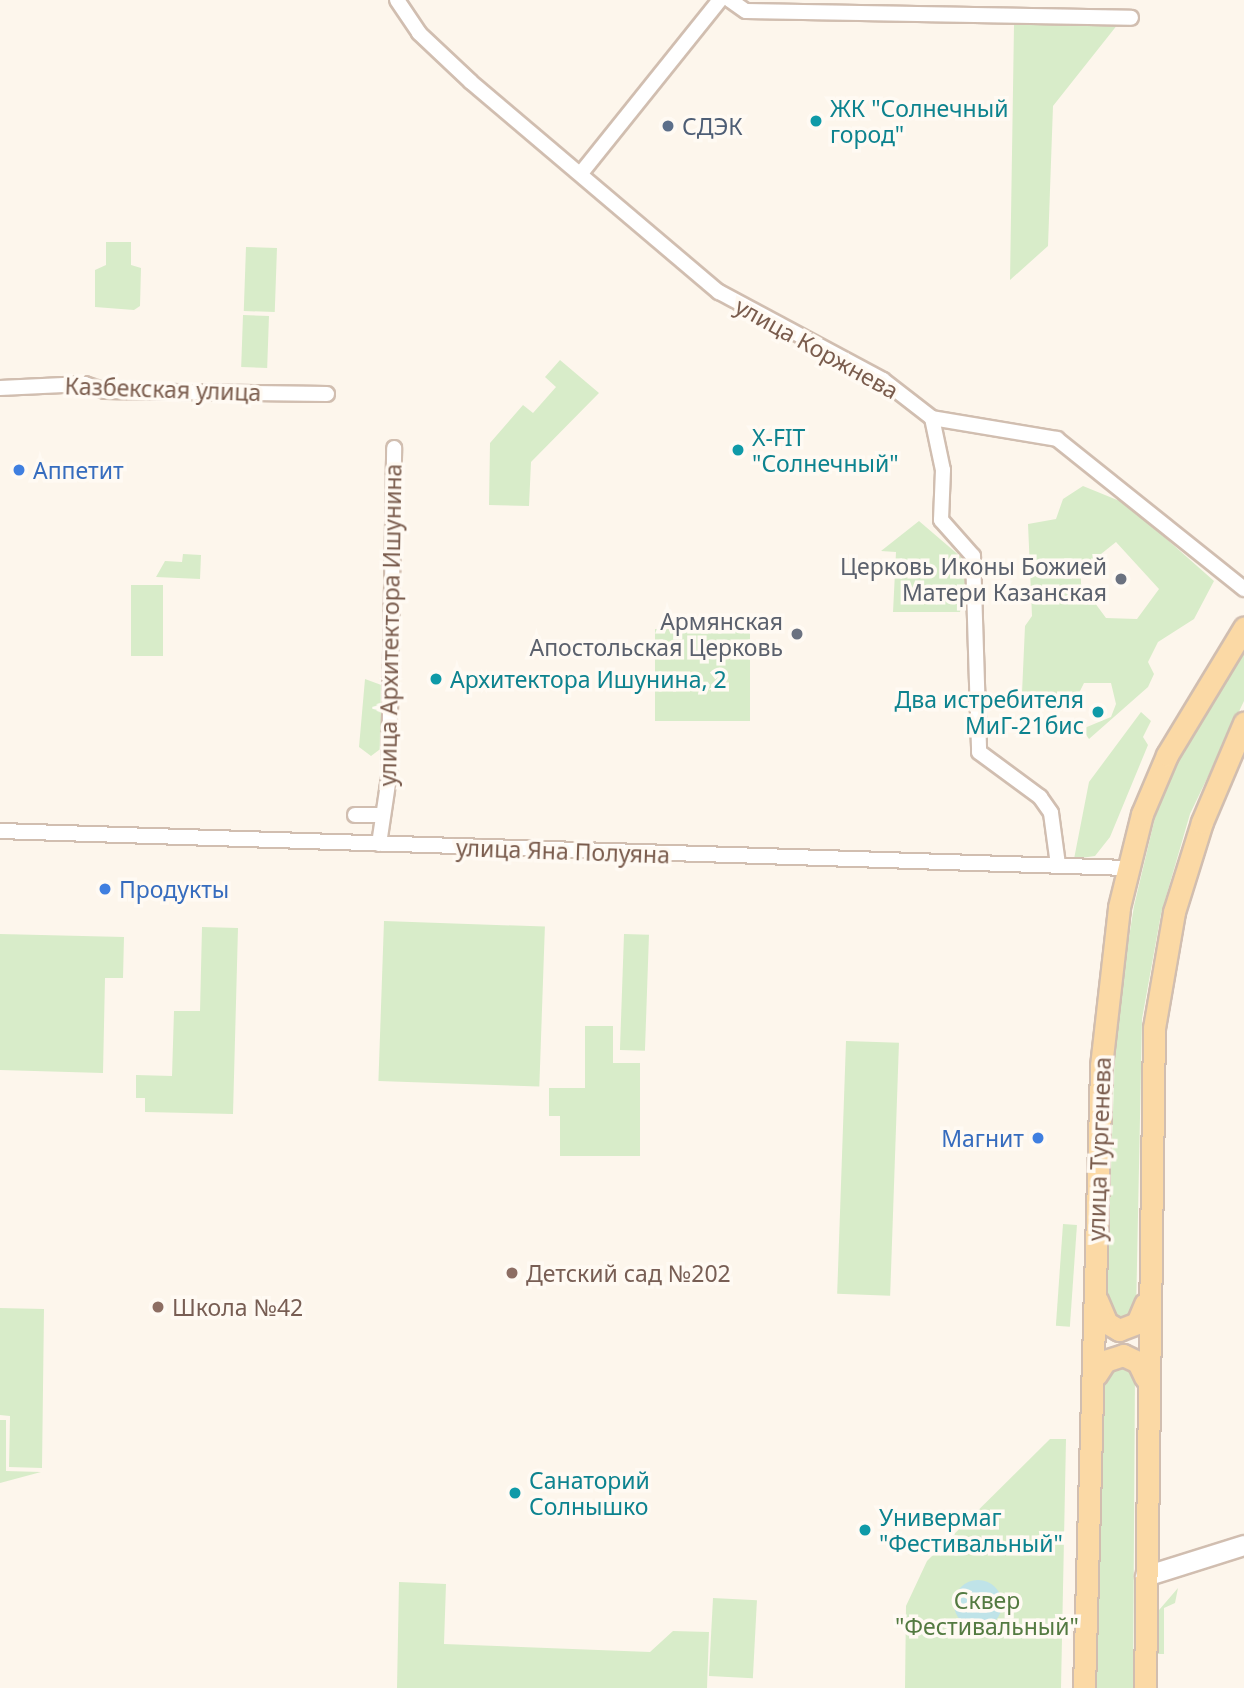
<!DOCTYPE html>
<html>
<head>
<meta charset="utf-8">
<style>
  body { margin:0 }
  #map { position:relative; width:1244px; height:1688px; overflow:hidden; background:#fdf6ec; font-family:"Noto Sans",sans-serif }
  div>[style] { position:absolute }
  .green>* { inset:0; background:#d8ecc9; transform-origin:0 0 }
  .water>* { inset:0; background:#bfe3e8 }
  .round { border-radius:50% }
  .roads { filter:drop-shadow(2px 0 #d1beb0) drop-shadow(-2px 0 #d1beb0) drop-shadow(0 2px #d1beb0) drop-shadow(0 -2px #d1beb0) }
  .street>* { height:14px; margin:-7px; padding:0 7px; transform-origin:7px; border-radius:7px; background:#fff }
  .secondary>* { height:19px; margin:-9.5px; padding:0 9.5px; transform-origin:9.5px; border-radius:9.5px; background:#fff }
  .primary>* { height:21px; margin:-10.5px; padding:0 10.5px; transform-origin:10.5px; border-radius:10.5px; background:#fbd9a5 }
  .dots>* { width:19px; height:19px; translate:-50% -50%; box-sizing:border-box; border:4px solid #fffaf3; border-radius:50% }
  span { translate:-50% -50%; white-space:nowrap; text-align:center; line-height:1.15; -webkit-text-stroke:7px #fffaf3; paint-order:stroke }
  .culture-label { font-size:23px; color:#0d838f }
  .left { translate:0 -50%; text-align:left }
  .right { translate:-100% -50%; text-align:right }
  .service-label { font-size:23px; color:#4e5e75 }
  .street-label { font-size:23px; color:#7a5c4d }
  .shop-label { font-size:23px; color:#366cbe }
  .worship-label { font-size:23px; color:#5b616d }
  .education-label { font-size:23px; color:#785e54 }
  .park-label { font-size:23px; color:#537a41 }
</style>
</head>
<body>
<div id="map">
  <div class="green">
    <i style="clip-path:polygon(1118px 24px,1053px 106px,1048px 246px,1010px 280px,1014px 25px)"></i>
    <i style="clip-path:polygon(106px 242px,131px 242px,131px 265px,141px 268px,140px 306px,134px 310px,95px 307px,95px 270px,106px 265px)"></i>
    <i style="left:246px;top:247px;width:31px;height:64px;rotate:2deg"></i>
    <i style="left:243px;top:315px;width:26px;height:52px;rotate:2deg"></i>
    <i style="clip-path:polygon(560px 360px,599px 393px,531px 462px,529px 506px,489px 505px,490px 443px,523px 405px,533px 413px,556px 387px,545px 377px)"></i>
    <i style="clip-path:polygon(evenodd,1083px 486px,1127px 504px,1214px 581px,1194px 619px,1158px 642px,1148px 662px,1154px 674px,1148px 687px,1089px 739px,1082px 729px,1111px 717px,1116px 704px,1111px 683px,1084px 683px,1079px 693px,1065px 695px,1022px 693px,1025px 626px,1032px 616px,1028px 524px,1056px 519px,1063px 499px,1083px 486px,1116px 542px,1159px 589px,1137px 619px,1106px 618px,1081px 584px,1081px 570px,1116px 542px)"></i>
    <i style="clip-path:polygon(919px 521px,961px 557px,967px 586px,960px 612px,893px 612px,896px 552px,881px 551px)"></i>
    <i style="clip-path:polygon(183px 554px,201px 555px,200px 579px,156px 577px,165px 561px,182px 562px)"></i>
    <i style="left:131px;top:585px;width:32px;height:71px"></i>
    <i style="left:655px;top:629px;width:95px;height:92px"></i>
    <i style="clip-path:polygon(1244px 652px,1244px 701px,1190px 814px,1161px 914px,1142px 1019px,1136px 1314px,1130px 1323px,1108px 1314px,1106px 1306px,1116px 1019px,1134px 906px,1158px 805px,1176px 762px)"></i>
    <i style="clip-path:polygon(365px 679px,384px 686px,383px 747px,371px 756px,359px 747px)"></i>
    <i style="clip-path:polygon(1141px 712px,1151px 721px,1143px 737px,1148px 745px,1110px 837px,1095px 856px,1074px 859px,1089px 782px)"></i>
    <i style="left:384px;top:921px;width:161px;height:160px;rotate:2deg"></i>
    <i style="clip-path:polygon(202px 927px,238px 928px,233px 1114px,145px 1112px,145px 1098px,136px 1098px,136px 1075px,172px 1076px,174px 1011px,200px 1011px)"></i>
    <i style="clip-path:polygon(0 934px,124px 937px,123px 978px,105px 978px,103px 1073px,0 1070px)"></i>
    <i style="left:624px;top:934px;width:25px;height:116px;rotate:2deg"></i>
    <i style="clip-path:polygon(585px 1026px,613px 1026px,613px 1063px,640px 1063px,640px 1156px,560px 1156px,560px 1116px,549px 1116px,549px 1088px,585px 1088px)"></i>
    <i style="left:846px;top:1041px;width:53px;height:253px;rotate:2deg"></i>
    <i style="left:1063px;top:1224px;width:14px;height:102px;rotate:4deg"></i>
    <i style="clip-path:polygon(0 1308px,44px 1309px,42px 1468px,9px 1467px,10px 1416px,0 1415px)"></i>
    <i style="clip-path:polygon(1115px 1363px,1135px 1371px,1133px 1688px,1096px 1688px,1104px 1371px)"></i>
    <i style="clip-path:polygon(0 1420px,6px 1420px,6px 1471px,41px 1472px,0 1483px)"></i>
    <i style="clip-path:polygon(1050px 1439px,1066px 1439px,1061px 1688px,905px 1688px,906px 1606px,927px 1561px)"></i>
    <i style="clip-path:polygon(399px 1582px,446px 1584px,444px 1644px,650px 1652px,673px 1631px,709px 1632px,707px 1688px,397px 1688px)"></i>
    <i style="clip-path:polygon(1178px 1588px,1175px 1603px,1164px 1608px,1164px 1654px,1153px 1654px,1153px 1617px)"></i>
    <i style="left:713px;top:1598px;width:44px;height:78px;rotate:3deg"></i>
  </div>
  <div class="water">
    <i class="round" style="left:954px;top:1580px;width:48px;height:48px"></i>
  </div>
  <div class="roads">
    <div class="street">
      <i style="left:397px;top:0;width:40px;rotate:56deg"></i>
      <i style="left:419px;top:33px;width:71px;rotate:43.3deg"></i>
      <i style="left:471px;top:82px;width:325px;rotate:40.3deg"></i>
      <i style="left:719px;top:292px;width:186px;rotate:28.2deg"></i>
      <i style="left:883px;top:380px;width:62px;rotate:37.8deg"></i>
      <i style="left:932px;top:418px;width:53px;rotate:78.1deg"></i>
      <i style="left:943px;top:470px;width:50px;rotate:92.3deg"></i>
      <i style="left:941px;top:520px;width:48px;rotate:48.4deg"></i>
      <i style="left:973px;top:556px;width:196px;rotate:88.2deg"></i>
      <i style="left:979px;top:752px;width:76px;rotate:36.4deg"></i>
      <i style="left:1040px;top:797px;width:19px;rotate:55deg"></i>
      <i style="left:1051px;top:813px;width:52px;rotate:82.3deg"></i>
      <i style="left:730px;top:0;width:19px;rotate:35deg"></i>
      <i style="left:746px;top:11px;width:385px;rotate:1deg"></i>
      <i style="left:582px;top:172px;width:221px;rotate:-51.3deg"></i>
      <i style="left:0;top:388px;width:85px;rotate:-2.7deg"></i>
      <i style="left:85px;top:384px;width:21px;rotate:19deg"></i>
      <i style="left:105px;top:391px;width:222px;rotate:0.8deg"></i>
      <i style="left:932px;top:418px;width:127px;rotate:9.5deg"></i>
      <i style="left:1057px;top:439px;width:240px;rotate:38.7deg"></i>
      <i style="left:355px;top:815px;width:27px"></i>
      <i style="left:0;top:831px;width:1128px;rotate:1.88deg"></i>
      <i style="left:379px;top:844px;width:68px;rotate:-81.5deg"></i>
      <i style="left:389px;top:777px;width:329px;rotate:-89.1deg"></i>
    </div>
    <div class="secondary">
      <i style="left:1145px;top:1576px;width:104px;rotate:-17.4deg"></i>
    </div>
    <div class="primary">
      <i style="left:1097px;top:1300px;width:25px;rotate:67deg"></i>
      <i style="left:1107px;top:1323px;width:14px;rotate:30deg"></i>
      <i style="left:1119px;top:1330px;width:19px;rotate:-21deg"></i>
      <i style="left:1137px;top:1323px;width:21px;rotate:-67deg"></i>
      <i style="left:1096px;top:1375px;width:17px;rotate:-57deg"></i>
      <i style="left:1105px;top:1361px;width:19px;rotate:-18deg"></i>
      <i style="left:1123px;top:1355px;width:17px;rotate:25deg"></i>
      <i style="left:1138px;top:1362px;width:17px;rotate:65deg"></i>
      <i style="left:1084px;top:1688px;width:622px;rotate:-88.43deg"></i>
      <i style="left:1101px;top:1066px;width:160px;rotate:-83.5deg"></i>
      <i style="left:1119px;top:907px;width:96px;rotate:-76.1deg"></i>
      <i style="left:1142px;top:814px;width:64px;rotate:-67deg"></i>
      <i style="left:1167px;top:755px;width:149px;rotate:-58.8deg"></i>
      <i style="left:1145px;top:1688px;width:660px;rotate:-89.22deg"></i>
      <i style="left:1154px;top:1028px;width:118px;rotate:-80.2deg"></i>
      <i style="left:1174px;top:912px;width:94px;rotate:-72.7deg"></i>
      <i style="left:1202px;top:822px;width:108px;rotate:-67deg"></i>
    </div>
  </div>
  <div class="dots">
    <i style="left:816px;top:121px;background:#0f9aa8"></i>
    <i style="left:668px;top:126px;background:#5c6f8a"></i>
    <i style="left:738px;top:450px;background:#0f9aa8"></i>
    <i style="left:19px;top:470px;background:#3f7fe0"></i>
    <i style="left:1121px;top:579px;background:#6b7280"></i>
    <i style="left:797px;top:634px;background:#6b7280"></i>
    <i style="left:436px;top:679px;background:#0f9aa8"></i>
    <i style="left:1098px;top:712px;background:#0f9aa8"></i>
    <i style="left:105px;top:889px;background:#3f7fe0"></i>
    <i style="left:1038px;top:1138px;background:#3f7fe0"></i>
    <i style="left:512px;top:1273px;background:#8d6e63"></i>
    <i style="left:158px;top:1307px;background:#8d6e63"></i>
    <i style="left:515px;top:1493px;background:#0f9aa8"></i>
    <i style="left:865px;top:1530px;background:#0f9aa8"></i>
  </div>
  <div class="culture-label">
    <span class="left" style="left:830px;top:121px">ЖК "Солнечный<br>город"</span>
    <span class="left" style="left:752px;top:450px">X-FIT<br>"Солнечный"</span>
    <span class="left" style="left:450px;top:679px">Архитектора Ишунина, 2</span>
    <span class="right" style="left:1084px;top:712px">Два истребителя<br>МиГ-21бис</span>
    <span class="left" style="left:529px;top:1493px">Санаторий<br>Солнышко</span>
    <span class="left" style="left:879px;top:1530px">Универмаг<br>"Фестивальный"</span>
  </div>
  <div class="service-label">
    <span class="left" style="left:682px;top:126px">СДЭК</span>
  </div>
  <div class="street-label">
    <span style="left:817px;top:348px;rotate:29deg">улица Коржнева</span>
    <span style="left:163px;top:389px;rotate:2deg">Казбекская улица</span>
    <span style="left:390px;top:625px;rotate:-89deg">улица Архитектора Ишунина</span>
    <span style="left:563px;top:851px;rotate:2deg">улица Яна Полуяна</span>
    <span style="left:1099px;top:1149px;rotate:-88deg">улица Тургенева</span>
  </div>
  <div class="shop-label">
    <span class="left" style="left:33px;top:470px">Аппетит</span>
    <span class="left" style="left:119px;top:889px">Продукты</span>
    <span class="right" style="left:1024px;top:1138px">Магнит</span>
  </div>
  <div class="worship-label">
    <span class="right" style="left:1107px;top:579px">Церковь Иконы Божией<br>Матери Казанская</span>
    <span class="right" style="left:783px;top:634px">Армянская<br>Апостольская Церковь</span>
  </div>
  <div class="education-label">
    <span class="left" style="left:526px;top:1273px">Детский сад №202</span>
    <span class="left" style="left:172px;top:1307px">Школа №42</span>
  </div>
  <div class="park-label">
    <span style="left:987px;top:1613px">Сквер<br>"Фестивальный"</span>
  </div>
</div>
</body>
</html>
